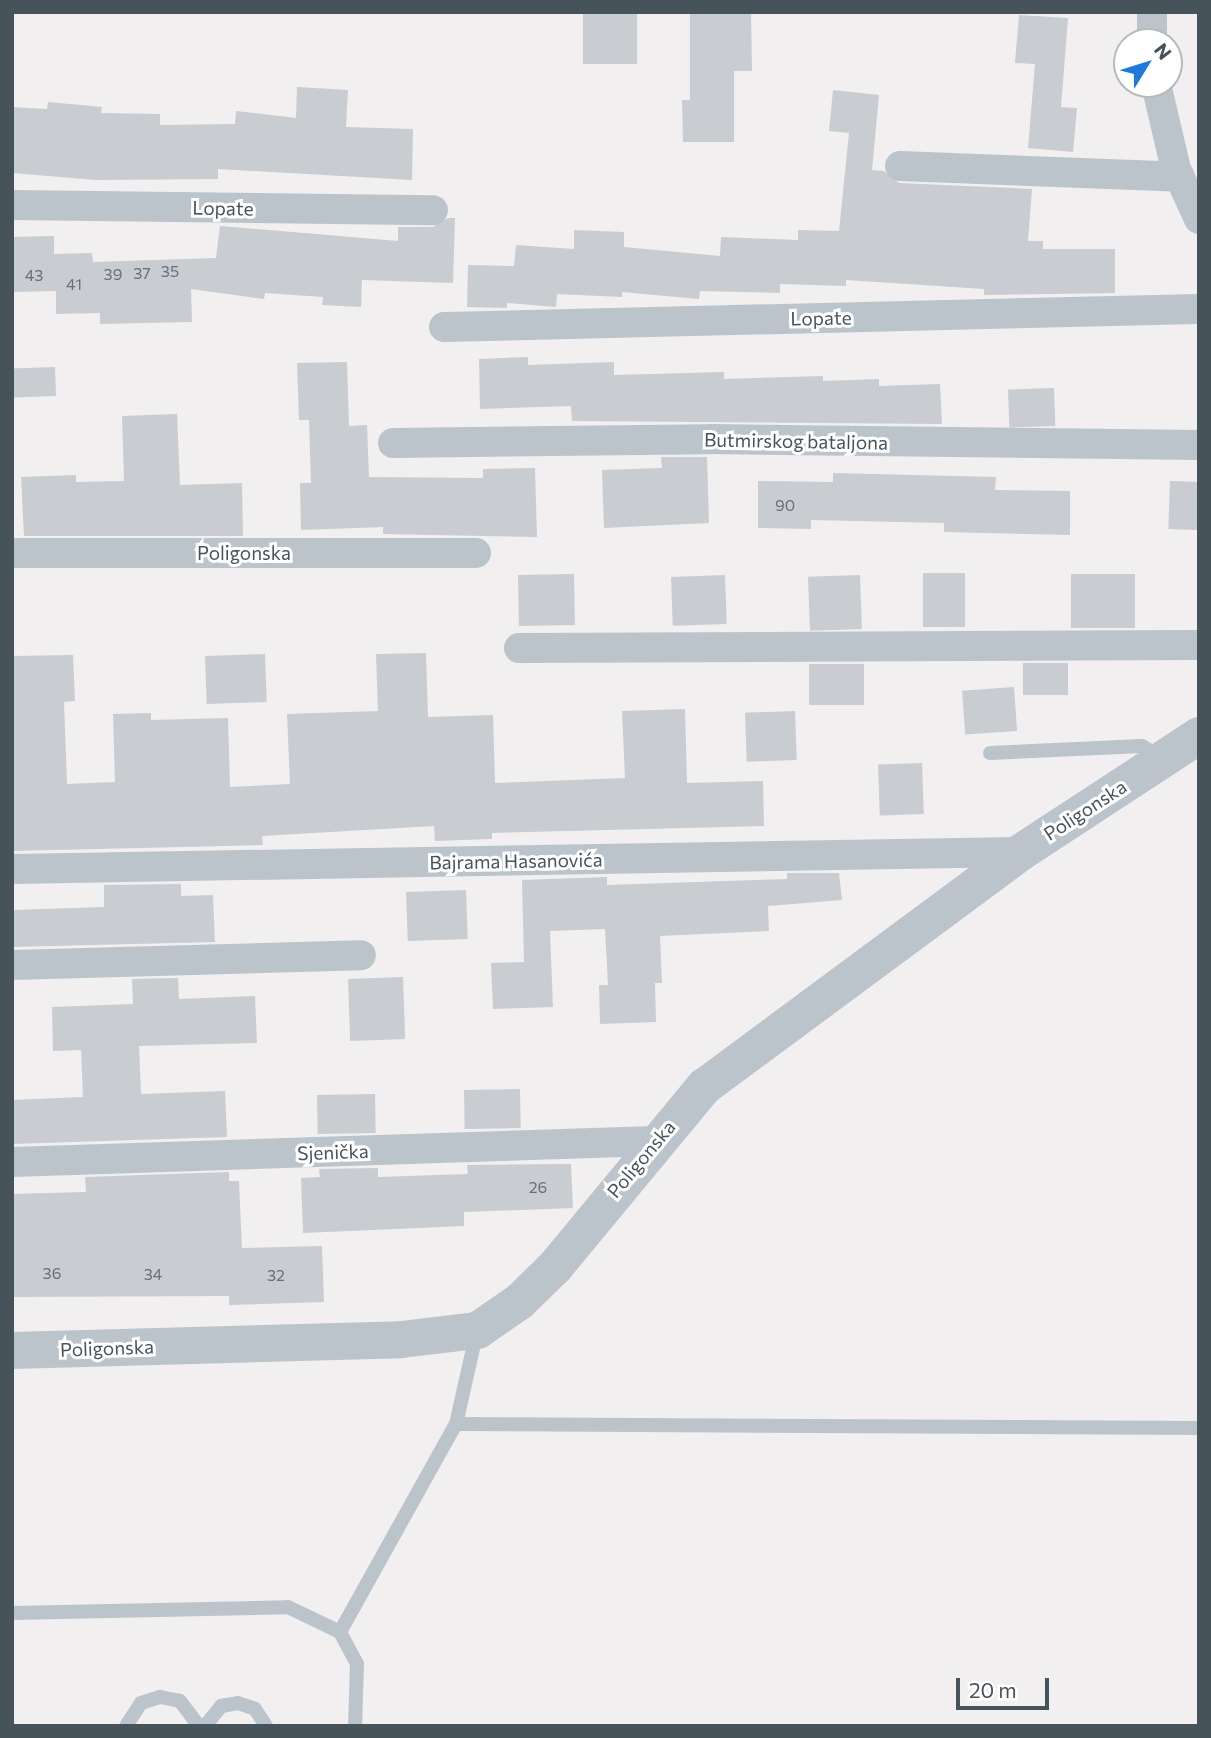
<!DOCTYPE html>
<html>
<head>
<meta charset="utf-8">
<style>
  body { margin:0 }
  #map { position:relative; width:1211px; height:1738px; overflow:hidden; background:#f1efef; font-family:Commissioner,sans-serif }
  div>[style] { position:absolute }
  .building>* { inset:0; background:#c9ccd1; transform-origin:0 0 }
  .service>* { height:14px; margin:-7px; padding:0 7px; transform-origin:7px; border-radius:7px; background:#bbc4cb }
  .minor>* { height:30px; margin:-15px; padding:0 15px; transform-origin:15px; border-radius:15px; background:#bbc4cb }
  .tertiary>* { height:37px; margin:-18.5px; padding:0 18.5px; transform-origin:18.5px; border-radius:18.5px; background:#bbc4cb }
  span { translate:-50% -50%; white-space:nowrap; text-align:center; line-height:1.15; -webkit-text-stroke:6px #fff; paint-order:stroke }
  .number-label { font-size:16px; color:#687178 }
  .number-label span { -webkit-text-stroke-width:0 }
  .street-label { font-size:19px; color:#47535b }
  .frame { position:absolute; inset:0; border:14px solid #47535b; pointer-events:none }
  .north { position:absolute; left:1113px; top:28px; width:70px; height:70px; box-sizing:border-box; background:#fff; border:2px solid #b5babd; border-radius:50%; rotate:52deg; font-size:19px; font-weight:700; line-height:28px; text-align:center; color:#47535b }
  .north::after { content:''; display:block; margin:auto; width:24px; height:32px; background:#1f7ada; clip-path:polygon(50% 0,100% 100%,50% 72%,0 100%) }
  .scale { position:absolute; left:956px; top:1678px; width:93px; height:32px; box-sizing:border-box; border:4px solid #47535b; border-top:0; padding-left:9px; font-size:21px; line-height:24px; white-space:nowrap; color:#47535b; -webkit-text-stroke:5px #fff; paint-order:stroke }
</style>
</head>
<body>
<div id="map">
  <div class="building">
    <i style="left:583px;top:12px;width:54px;height:52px"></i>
    <i style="clip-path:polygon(690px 12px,751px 12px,752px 71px,734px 71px,734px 142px,683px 142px,682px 100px,690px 100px)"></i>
    <i style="clip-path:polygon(1019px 15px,1068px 18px,1061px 107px,1077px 108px,1073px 152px,1028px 148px,1035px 64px,1015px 63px)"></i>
    <i style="clip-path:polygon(297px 87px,348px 90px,346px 127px,413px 129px,412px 180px,218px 169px,218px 179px,96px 180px,12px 173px,12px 107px,47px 109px,48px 102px,102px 107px,101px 113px,160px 114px,160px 125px,235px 124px,236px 111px,296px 118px)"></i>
    <i style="clip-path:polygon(833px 90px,879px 95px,872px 170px,884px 171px,899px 183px,1032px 189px,1028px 241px,1043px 241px,1043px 249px,1115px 249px,1115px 293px,984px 295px,984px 289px,846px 280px,846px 286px,780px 284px,780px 293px,700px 291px,699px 299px,622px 292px,622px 297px,557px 294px,556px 307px,507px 303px,507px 308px,467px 307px,468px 265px,514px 266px,516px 245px,574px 249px,574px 230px,624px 232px,624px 247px,720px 256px,721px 237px,798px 240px,798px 230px,839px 231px,849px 133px,829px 131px)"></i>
    <i style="clip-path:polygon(448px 218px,455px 218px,453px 283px,362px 280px,361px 307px,322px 305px,323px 297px,265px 293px,264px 299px,191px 289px,192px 322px,100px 324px,100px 313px,56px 314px,56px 291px,13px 292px,12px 237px,54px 236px,54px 254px,92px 253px,93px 262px,216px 258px,220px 226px,398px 241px,398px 227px,433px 227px)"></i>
    <i style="clip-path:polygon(528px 357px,528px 365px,614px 362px,614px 375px,724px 372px,724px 379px,823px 376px,823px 381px,879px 379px,879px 386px,940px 384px,942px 424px,572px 421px,571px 406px,480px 409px,479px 359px)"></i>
    <i style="clip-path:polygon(347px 362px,349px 426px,367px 425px,369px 477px,483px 478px,483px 469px,535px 468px,537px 537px,383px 534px,383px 527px,301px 530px,300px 483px,311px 483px,309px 420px,299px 420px,297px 363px)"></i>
    <i style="left:55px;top:367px;width:29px;height:43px;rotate:88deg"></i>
    <i style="left:1054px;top:388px;width:38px;height:46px;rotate:88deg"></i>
    <i style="clip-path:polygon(177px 414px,180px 485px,242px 483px,243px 536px,24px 536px,21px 477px,76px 475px,76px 482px,124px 481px,122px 416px)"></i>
    <i style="clip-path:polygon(661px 457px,707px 457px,709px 523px,604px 528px,602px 470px,662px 468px)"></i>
    <i style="clip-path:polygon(833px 473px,996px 477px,995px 490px,1070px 491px,1070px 535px,944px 532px,944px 523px,811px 520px,811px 529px,758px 528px,758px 481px,833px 482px)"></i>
    <i style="left:1170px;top:481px;width:29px;height:48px;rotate:2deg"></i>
    <i style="left:923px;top:573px;width:42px;height:54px"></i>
    <i style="left:574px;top:574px;width:51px;height:56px;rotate:89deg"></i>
    <i style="left:1071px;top:574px;width:64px;height:54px"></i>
    <i style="left:725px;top:575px;width:49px;height:54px;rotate:88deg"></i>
    <i style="left:860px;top:575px;width:54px;height:52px;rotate:88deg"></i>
    <i style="clip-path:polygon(426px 653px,428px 717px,493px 715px,495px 783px,625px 778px,622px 711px,685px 709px,687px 783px,763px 781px,764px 826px,492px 833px,492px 839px,435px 841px,434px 826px,262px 836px,263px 845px,12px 851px,12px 656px,73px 655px,75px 701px,64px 702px,67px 784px,115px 782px,113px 714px,151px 713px,151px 720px,228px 718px,230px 787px,290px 784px,287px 714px,378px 711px,376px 654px)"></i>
    <i style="left:265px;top:654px;width:48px;height:60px;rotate:88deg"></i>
    <i style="left:1023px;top:663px;width:45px;height:32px"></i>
    <i style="left:809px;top:664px;width:55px;height:41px"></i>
    <i style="left:1014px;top:687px;width:44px;height:52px;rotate:86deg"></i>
    <i style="left:795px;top:711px;width:49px;height:50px;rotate:88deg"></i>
    <i style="left:922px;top:763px;width:51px;height:44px;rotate:88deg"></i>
    <i style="clip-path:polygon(787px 873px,839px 873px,842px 900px,768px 906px,769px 931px,660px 936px,662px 983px,655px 983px,656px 1022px,600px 1024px,599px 985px,608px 985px,605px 929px,550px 931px,553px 1007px,493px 1009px,491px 963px,524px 962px,522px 880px,607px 877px,607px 885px,787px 879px)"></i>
    <i style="clip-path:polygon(181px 884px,181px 896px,213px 895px,215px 942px,12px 947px,12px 910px,104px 907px,104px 885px)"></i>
    <i style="left:466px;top:890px;width:49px;height:60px;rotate:88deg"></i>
    <i style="left:403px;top:977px;width:62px;height:55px;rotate:88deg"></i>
    <i style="clip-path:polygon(178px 978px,179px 999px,255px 996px,257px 1043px,139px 1046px,141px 1094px,225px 1091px,227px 1137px,12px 1144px,12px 1100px,83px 1097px,81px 1050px,53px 1051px,52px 1007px,133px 1004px,132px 979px)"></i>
    <i style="left:520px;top:1089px;width:39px;height:56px;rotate:89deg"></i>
    <i style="left:375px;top:1094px;width:39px;height:58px;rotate:89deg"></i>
    <i style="clip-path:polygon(571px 1164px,573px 1208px,464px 1212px,464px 1226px,303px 1233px,301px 1178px,320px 1177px,319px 1169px,378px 1168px,378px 1177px,468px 1174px,467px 1165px)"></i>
    <i style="clip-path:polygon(229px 1172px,229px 1181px,239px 1181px,242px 1248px,322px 1246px,324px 1302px,229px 1305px,229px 1296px,12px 1297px,12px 1194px,86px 1192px,85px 1177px)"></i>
  </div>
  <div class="service">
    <i style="left:990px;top:753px;width:152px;rotate:-2.6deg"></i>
    <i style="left:1142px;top:746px;width:22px;rotate:30deg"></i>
    <i style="left:456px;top:1424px;width:743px;rotate:0.31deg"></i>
    <i style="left:12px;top:1613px;width:276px;rotate:-1.2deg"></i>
    <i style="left:288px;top:1607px;width:58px;rotate:25.7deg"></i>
    <i style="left:340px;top:1632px;width:36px;rotate:62deg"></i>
    <i style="left:357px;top:1664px;width:62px;rotate:91.8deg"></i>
    <i style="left:340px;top:1632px;width:238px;rotate:-60.9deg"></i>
    <i style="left:456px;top:1424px;width:95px;rotate:-77.3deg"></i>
    <i style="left:126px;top:1726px;width:27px;rotate:-57deg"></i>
    <i style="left:141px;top:1703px;width:20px;rotate:-18deg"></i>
    <i style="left:160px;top:1697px;width:20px;rotate:11deg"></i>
    <i style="left:180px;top:1701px;width:31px;rotate:53deg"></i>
    <i style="left:205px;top:1726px;width:26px;rotate:-51deg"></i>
    <i style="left:221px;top:1706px;width:17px;rotate:-10deg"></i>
    <i style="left:238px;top:1703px;width:18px;rotate:19deg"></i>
    <i style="left:255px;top:1709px;width:20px;rotate:57deg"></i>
  </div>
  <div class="minor">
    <i style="left:1152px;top:12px;width:30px;rotate:90deg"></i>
    <i style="left:1156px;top:84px;width:87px;rotate:76.8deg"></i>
    <i style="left:1176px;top:169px;width:55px;rotate:65.3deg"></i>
    <i style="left:900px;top:166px;width:280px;rotate:2.2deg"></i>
    <i style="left:12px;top:205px;width:421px;rotate:0.7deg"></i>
    <i style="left:444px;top:327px;width:755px;rotate:-1.37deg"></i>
    <i style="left:393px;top:443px;width:317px;rotate:-0.7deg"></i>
    <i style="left:710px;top:439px;width:489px;rotate:0.7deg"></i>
    <i style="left:12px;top:553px;width:464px"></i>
    <i style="left:519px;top:648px;width:680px;rotate:-0.25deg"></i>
    <i style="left:12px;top:869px;width:1008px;rotate:-0.97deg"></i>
    <i style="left:12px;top:965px;width:349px;rotate:-1.6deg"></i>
    <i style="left:12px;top:1162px;width:642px;rotate:-1.87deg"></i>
  </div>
  <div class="tertiary">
    <i style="left:12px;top:1350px;width:389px;rotate:-1.6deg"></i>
    <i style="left:401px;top:1339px;width:77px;rotate:-6.8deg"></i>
    <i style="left:477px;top:1330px;width:51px;rotate:-34.6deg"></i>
    <i style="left:519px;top:1301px;width:49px;rotate:-44.2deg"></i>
    <i style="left:554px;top:1267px;width:235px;rotate:-50.4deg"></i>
    <i style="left:704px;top:1086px;width:393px;rotate:-36.5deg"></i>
    <i style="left:1020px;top:852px;width:214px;rotate:-33.2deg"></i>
  </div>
  <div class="number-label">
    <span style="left:170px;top:271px">35</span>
    <span style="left:142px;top:273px">37</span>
    <span style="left:113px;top:274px">39</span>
    <span style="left:34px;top:275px">43</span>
    <span style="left:74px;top:284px">41</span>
    <span style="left:785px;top:505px">90</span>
    <span style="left:538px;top:1187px">26</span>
    <span style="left:52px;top:1273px">36</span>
    <span style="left:153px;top:1274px">34</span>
    <span style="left:276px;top:1275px">32</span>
  </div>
  <div class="street-label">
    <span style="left:223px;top:208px;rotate:1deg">Lopate</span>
    <span style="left:821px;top:318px;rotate:-1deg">Lopate</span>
    <span style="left:796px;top:441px;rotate:1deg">Butmirskog bataljona</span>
    <span style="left:244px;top:553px">Poligonska</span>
    <span style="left:1085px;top:810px;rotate:-33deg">Poligonska</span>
    <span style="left:516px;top:861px;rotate:-1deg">Bajrama Hasanovića</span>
    <span style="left:333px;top:1152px;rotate:-2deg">Sjenička</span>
    <span style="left:641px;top:1159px;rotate:-50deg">Poligonska</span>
    <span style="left:107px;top:1348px;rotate:-2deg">Poligonska</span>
  </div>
  <div class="frame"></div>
  <div class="north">N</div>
  <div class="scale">20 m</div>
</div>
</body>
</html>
